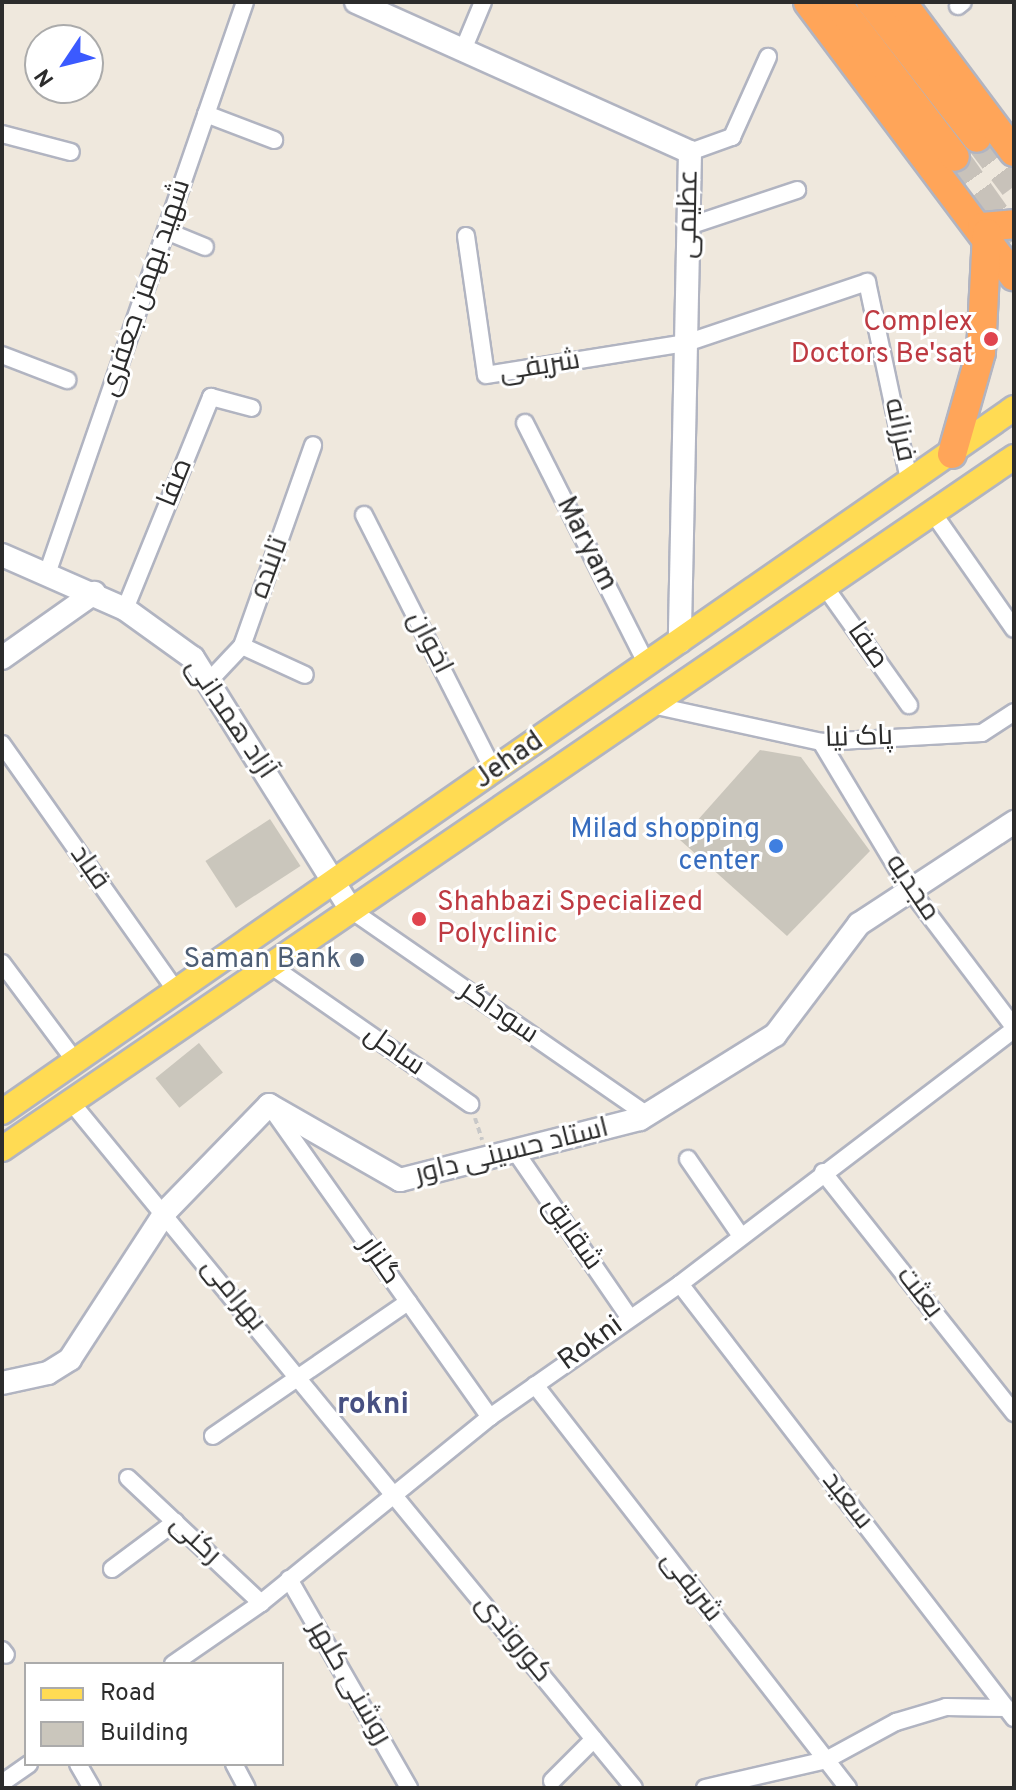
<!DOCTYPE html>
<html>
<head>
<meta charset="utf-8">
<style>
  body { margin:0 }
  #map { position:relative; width:1016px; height:1790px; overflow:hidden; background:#efe8dd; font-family:Overpass,Cairo,sans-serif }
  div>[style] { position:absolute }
  .building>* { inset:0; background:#cac6bc; transform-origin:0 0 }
  .highway-tunnel>* { height:28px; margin-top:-14px; transform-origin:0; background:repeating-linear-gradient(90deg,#c8c2ba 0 28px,transparent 0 42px) }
  .path>* { height:4px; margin-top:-2px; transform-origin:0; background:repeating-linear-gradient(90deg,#c8c8c8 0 6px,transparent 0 10px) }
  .roads { filter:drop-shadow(2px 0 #b1b4c1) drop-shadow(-2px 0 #b1b4c1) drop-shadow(0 2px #b1b4c1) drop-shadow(0 -2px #b1b4c1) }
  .street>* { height:16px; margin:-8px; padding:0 8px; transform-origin:8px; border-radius:8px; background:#fff }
  .secondary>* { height:22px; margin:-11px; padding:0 11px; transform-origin:11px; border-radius:11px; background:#fff }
  .primary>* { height:24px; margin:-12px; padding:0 12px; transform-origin:12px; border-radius:12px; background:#ffdb53 }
  .highway>* { height:28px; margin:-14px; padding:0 14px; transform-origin:14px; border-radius:14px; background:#ffa559 }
  .dots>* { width:22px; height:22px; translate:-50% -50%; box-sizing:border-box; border:4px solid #fff; border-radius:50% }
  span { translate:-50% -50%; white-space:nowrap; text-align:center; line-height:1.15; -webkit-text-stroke:6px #fff; paint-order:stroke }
  .street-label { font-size:28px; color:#2c2c2c }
  .health-label { font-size:28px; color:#be3a42 }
  .right { translate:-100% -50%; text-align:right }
  .left { translate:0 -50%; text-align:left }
  .shop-label { font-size:28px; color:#366cbe }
  .service-label { font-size:28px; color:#4e5e75 }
  .neighbourhood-label { font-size:30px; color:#475082; font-weight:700 }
  .frame { position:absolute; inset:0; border:4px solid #2c2c2c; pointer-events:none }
  .legend { position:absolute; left:24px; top:1662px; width:260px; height:104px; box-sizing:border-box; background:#fff; border:2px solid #ababab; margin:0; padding:10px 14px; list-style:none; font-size:24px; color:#2c2c2c }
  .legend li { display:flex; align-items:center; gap:16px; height:40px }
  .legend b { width:40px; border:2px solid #ababab }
  .north { position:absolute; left:24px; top:24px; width:80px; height:80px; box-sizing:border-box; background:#fff; border:2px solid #ababab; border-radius:50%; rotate:235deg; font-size:22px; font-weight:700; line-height:32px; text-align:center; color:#2c2c2c }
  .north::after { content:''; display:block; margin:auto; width:28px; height:36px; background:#3b5aff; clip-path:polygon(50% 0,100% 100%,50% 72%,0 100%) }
</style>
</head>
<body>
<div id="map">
  <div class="building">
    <i style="clip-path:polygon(760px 750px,801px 757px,870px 851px,787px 936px,680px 840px)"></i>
    <i style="left:270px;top:819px;width:56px;height:77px;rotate:57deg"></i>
    <i style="left:199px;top:1043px;width:38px;height:56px;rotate:51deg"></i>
  </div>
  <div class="highway-tunnel">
    <i style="left:977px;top:138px;width:61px;rotate:52.9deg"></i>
    <i style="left:955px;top:157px;width:102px;rotate:54.6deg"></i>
  </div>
  <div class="path">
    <i style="left:475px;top:1118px;width:23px;rotate:72deg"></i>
  </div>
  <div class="roads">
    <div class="street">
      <i style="left:958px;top:6px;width:6px;rotate:-39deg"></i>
      <i style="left:463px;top:50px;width:52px;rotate:-67.4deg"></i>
      <i style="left:206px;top:114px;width:73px;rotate:20.9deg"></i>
      <i style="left:2px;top:134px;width:71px;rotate:14.6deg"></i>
      <i style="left:690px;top:152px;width:45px;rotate:-19.7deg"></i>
      <i style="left:732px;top:137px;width:88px;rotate:-65.8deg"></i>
      <i style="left:689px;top:226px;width:114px;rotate:-18.4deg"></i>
      <i style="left:166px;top:231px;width:42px;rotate:22.3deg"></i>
      <i style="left:466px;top:236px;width:140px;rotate:81.8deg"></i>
      <i style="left:486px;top:375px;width:203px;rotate:-9.1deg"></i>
      <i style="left:686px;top:343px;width:191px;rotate:-18.6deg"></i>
      <i style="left:867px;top:282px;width:207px;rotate:78deg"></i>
      <i style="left:2px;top:355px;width:70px;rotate:21deg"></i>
      <i style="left:525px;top:423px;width:271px;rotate:63.2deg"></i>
      <i style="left:933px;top:513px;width:141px;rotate:55.1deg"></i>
      <i style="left:364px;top:515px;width:287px;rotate:63.1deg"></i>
      <i style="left:47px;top:574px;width:605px;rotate:-70.91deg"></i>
      <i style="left:825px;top:587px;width:145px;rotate:54.6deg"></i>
      <i style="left:125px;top:609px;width:229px;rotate:-67.9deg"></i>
      <i style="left:211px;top:397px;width:42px;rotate:15deg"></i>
      <i style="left:242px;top:646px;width:69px;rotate:24.7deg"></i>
      <i style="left:209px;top:681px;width:48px;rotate:-46.7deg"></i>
      <i style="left:242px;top:646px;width:213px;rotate:-70.5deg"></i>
      <i style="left:652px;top:705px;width:173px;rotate:12.3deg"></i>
      <i style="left:821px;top:742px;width:161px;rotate:-3.2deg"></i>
      <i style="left:982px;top:733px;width:38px;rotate:-33deg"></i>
      <i style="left:821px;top:742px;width:169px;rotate:59deg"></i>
      <i style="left:908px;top:887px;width:176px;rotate:52.9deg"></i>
      <i style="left:2px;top:744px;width:302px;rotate:54.8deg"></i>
      <i style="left:351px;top:910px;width:360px;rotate:34.7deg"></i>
      <i style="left:2px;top:963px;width:122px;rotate:53.3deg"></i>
      <i style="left:270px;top:965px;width:244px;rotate:34.8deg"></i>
      <i style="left:71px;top:1102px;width:887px;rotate:50.62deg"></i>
      <i style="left:271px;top:1108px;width:379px;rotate:54.7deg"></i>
      <i style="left:515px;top:1151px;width:201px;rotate:55.5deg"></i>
      <i style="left:688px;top:1159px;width:93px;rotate:55.5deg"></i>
      <i style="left:823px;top:1172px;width:308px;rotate:51.6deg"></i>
      <i style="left:680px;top:1284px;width:548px;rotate:52.42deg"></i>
      <i style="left:535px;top:1385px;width:510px;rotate:52.16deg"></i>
      <i style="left:213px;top:1436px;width:237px;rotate:-34.5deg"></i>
      <i style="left:128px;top:1478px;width:183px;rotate:43.2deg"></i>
      <i style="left:112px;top:1569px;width:79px;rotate:-36.7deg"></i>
      <i style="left:289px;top:1579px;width:241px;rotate:60.1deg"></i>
      <i style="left:2px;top:1650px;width:6px;rotate:51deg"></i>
      <i style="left:173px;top:1664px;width:107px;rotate:-34.7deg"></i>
      <i style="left:261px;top:1603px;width:295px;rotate:-39.1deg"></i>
      <i style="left:490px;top:1417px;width:232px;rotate:-35deg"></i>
      <i style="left:680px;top:1284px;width:420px;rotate:-37.3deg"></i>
      <i style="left:78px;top:1764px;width:28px;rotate:60deg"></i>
      <i style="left:234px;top:1764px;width:27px;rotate:62deg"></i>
      <i style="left:552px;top:1781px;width:59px;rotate:-45deg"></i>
      <i style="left:2px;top:1783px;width:33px;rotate:-35deg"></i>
      <i style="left:705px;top:1788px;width:124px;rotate:-13deg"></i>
      <i style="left:826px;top:1760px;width:80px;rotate:-28.5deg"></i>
      <i style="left:896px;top:1722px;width:52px;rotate:-16.7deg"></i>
      <i style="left:946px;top:1707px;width:61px;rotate:0.9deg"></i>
    </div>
    <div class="secondary">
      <i style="left:356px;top:2px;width:366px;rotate:24.2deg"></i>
      <i style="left:690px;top:152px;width:490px;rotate:91.2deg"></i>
      <i style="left:2px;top:555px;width:134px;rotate:23.7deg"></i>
      <i style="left:125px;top:609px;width:84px;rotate:35.8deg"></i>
      <i style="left:193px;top:658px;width:297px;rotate:57.9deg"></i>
      <i style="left:2px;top:658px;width:113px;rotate:-35.2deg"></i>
      <i style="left:2px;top:1383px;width:47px;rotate:-12.3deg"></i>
      <i style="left:48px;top:1373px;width:26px;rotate:-32deg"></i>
      <i style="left:70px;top:1359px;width:176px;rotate:-57deg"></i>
      <i style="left:166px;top:1211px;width:148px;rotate:-45.8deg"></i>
      <i style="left:269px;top:1105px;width:151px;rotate:29.8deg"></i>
      <i style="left:400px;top:1180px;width:248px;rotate:-14.3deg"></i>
      <i style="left:640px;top:1119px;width:159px;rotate:-31.9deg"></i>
      <i style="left:775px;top:1035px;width:139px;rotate:-52.9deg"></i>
      <i style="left:859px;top:924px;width:186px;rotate:-33.3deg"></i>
    </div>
    <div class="primary">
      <i style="left:2px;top:1112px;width:1233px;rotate:-34.82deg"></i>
      <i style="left:2px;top:1149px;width:1226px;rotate:-34.36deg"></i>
    </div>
    <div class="highway">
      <i style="left:808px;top:2px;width:343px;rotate:53.1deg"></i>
      <i style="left:836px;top:2px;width:195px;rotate:52.5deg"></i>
      <i style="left:871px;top:2px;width:172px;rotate:52.1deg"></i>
      <i style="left:902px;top:2px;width:187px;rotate:53.3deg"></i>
      <i style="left:982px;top:227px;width:32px;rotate:-5deg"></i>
      <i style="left:952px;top:454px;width:106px;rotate:-74.1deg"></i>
      <i style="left:981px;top:352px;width:119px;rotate:-87.1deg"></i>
    </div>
  </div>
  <div class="dots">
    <i style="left:991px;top:339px;background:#e0444e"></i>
    <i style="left:776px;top:846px;background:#3f7fe0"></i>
    <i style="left:419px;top:919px;background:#e0444e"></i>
    <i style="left:357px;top:960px;background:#5c6f8a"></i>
  </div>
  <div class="street-label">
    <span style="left:689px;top:214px;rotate:-89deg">عظیمی</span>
    <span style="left:146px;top:288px;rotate:-71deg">شهید بهمن جعفری</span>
    <span style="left:540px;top:367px;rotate:-9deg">شریفی</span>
    <span style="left:899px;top:430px;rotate:78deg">فرزانه</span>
    <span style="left:176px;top:483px;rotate:-68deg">صفا</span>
    <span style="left:586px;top:544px;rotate:63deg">Maryam</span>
    <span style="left:270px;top:568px;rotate:-70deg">تابنده</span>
    <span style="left:429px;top:643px;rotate:63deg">اخوان</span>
    <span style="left:867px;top:646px;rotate:55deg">صفا</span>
    <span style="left:230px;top:719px;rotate:56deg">آزاد همدانی</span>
    <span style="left:859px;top:738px;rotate:-2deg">پاک نیا</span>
    <span style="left:509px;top:761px;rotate:-35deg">Jehad</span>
    <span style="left:89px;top:868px;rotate:55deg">قباد</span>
    <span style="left:912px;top:888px;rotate:56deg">مجدیه</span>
    <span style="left:499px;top:1013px;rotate:35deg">سوداگر</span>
    <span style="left:394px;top:1051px;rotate:35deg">ساحل</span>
    <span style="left:512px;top:1152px;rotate:-14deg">استاد حسینی داور</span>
    <span style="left:572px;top:1234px;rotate:55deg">شقایق</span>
    <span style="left:379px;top:1261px;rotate:55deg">گلزار</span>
    <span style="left:919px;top:1293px;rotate:52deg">بعثت</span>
    <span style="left:233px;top:1295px;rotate:51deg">بهرامی</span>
    <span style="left:591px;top:1344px;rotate:-36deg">Rokni</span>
    <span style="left:847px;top:1501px;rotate:52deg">سعید</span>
    <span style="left:195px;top:1540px;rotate:43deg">رکنی</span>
    <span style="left:691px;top:1587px;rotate:52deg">شریفی</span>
    <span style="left:513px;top:1639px;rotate:51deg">کوروندی</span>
    <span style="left:349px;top:1683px;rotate:60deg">روشنی کلهر</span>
  </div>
  <div class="health-label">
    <span class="right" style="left:973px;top:339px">Complex<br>Doctors Be'sat</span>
    <span class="left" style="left:437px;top:919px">Shahbazi Specialized<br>Polyclinic</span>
  </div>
  <div class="shop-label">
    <span class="right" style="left:760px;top:846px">Milad shopping<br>center</span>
  </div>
  <div class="service-label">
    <span class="right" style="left:341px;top:960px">Saman Bank</span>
  </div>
  <div class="neighbourhood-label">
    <span style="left:373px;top:1406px">rokni</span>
  </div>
  <div class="frame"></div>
  <ul class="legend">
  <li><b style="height:10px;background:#ffdb53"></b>Road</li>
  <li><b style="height:22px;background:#cac6bc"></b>Building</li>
  </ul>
  <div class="north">N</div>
</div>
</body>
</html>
